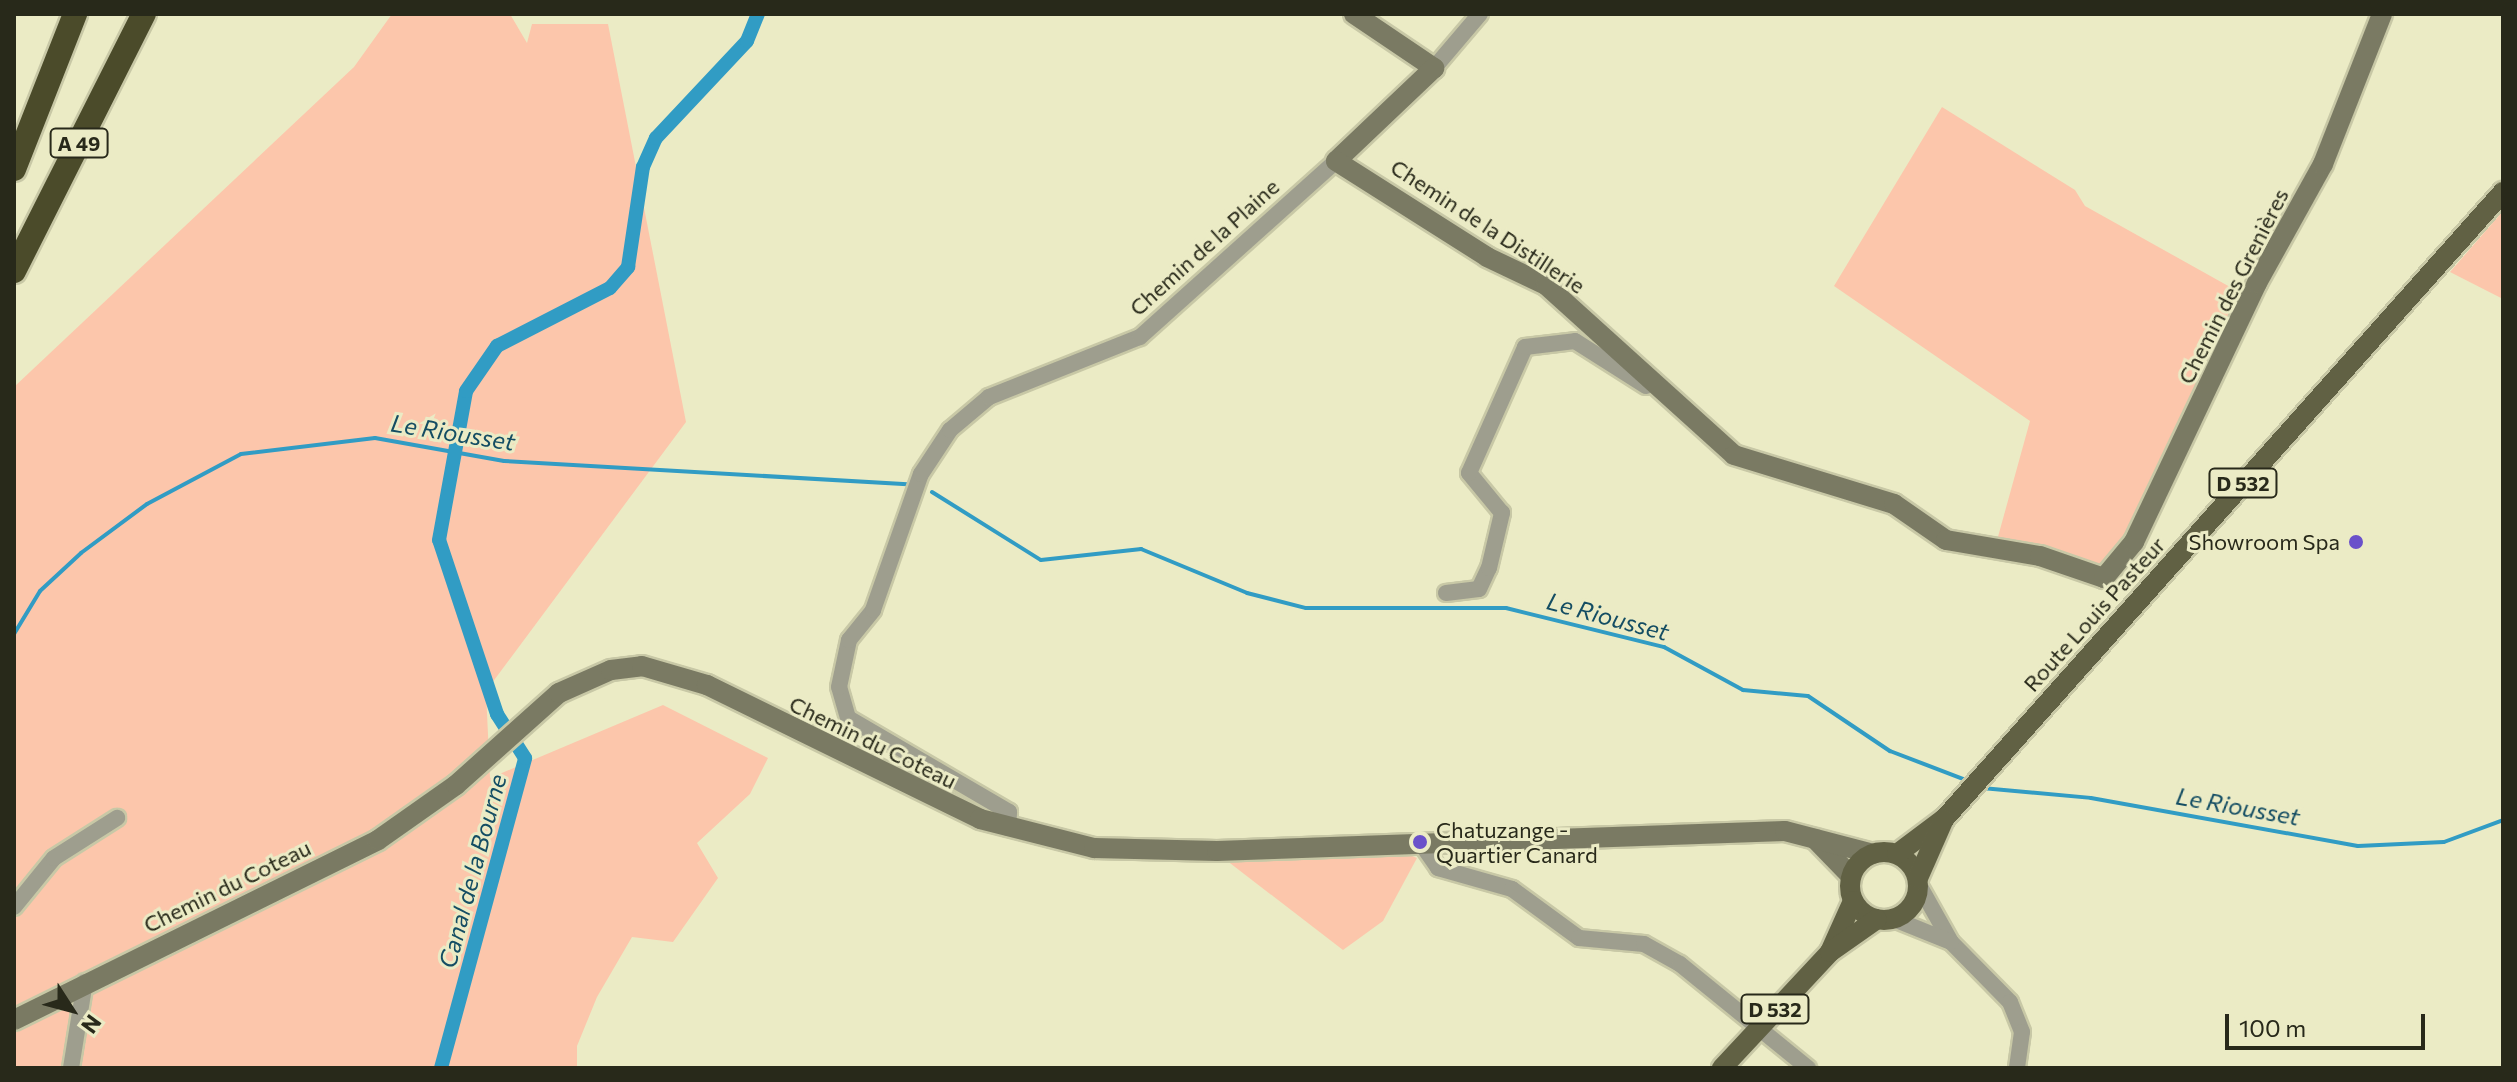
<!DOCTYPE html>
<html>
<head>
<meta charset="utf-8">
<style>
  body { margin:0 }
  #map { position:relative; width:2517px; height:1082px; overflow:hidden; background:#ebebc5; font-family:Commissioner,sans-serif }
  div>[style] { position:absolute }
  .green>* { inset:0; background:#fcc6ab }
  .stream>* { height:4px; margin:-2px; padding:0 2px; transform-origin:2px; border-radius:2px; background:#319cc4 }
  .canal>* { height:14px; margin:-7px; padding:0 7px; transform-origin:7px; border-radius:7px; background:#319cc4 }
  .roads { filter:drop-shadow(2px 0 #c8c8a6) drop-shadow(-2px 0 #c8c8a6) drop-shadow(0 2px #c8c8a6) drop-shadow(0 -2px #c8c8a6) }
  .street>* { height:16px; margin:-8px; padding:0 8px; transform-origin:8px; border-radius:8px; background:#9e9e8e }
  .secondary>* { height:20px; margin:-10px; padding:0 10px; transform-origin:10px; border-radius:10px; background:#7a7a63 }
  .primary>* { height:20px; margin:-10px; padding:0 10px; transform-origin:10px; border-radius:10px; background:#616144 }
  .primary>.ring { margin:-10px; padding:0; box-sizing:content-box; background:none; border:20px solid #616144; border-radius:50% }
  .highway>* { height:24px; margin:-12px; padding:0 12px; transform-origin:12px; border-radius:12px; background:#4b4b2a }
  .dots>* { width:22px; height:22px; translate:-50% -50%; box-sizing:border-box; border:4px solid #ebebc5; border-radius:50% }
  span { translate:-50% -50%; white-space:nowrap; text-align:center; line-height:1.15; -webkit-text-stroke:6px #ebebc5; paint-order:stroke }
  .shield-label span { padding:2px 6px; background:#ebebc5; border:2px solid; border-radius:6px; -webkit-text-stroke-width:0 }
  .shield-label { font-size:20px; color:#28291a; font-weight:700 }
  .street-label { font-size:22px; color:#28291a }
  .poi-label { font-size:22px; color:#28291a }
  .right { translate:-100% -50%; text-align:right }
  .left { translate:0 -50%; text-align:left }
  .water-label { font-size:24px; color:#144d63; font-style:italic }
  .frame { position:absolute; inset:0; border:16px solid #28291a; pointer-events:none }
  .north { position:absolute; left:32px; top:970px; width:80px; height:80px; -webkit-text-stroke:6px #ebebc5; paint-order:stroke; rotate:126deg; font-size:22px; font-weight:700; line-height:32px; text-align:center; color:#28291a }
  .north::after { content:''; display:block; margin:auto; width:28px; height:36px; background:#28291a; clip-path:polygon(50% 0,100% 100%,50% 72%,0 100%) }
  .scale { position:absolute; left:2225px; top:1014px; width:200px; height:36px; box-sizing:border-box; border:4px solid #28291a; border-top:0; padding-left:10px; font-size:24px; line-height:28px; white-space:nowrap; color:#28291a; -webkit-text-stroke:6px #ebebc5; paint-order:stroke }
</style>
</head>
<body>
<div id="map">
  <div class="green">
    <i style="clip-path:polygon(392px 14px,510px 14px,527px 43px,532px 24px,608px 24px,686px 422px,486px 691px,490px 778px,663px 705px,768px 758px,750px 794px,697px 843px,718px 878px,673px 942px,632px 937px,597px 997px,577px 1046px,577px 1068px,14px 1068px,14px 387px,354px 67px)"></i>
    <i style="clip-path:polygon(1942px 107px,2075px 190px,2085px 206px,2248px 297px,2107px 571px,1996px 544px,2030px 421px,1834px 286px)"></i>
    <i style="clip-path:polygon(2503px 211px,2503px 299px,2450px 272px)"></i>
    <i style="clip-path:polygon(1405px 853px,1417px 858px,1383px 921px,1343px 950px,1226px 860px)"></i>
  </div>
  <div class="stream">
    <i style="left:932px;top:492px;width:128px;rotate:32deg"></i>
    <i style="left:1041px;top:560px;width:101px;rotate:-6.3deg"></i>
    <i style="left:1141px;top:549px;width:115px;rotate:22.5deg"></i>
    <i style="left:1247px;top:593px;width:61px;rotate:14.3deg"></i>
    <i style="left:1306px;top:608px;width:200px"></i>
    <i style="left:1506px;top:608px;width:163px;rotate:13.9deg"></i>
    <i style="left:1664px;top:647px;width:90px;rotate:28.6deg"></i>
    <i style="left:1743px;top:690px;width:65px;rotate:5.3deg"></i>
    <i style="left:1808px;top:696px;width:99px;rotate:33.9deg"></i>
    <i style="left:1890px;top:751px;width:87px;rotate:20.9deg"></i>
    <i style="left:14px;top:634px;width:50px;rotate:-58.8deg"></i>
    <i style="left:40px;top:591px;width:56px;rotate:-42.8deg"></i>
    <i style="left:81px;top:553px;width:82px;rotate:-36.6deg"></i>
    <i style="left:147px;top:504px;width:106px;rotate:-28deg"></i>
    <i style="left:241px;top:454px;width:135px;rotate:-6.8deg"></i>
    <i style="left:375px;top:438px;width:131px;rotate:10.1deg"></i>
    <i style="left:504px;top:461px;width:404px;rotate:3.3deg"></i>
    <i style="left:1982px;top:788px;width:109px;rotate:5.2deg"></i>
    <i style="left:2091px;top:798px;width:271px;rotate:10.2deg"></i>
    <i style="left:2358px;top:846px;width:86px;rotate:-2.7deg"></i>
    <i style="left:2444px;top:842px;width:63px;rotate:-20.4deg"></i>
  </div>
  <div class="canal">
    <i style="left:441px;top:1068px;width:321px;rotate:-74.8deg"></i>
    <i style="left:525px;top:758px;width:52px;rotate:-122.5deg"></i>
    <i style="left:497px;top:714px;width:183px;rotate:-108.4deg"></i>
    <i style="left:439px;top:540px;width:151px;rotate:-79.7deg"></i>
    <i style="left:466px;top:391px;width:55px;rotate:-55.4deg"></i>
    <i style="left:497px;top:346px;width:127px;rotate:-27.2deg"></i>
    <i style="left:610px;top:288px;width:28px;rotate:-49deg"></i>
    <i style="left:628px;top:267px;width:101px;rotate:-81.5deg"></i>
    <i style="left:643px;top:167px;width:32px;rotate:-66deg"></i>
    <i style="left:656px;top:138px;width:133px;rotate:-46.8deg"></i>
    <i style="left:747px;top:41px;width:29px;rotate:-68deg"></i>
  </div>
  <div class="roads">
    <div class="street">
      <i style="left:1434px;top:68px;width:71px;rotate:-49.6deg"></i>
      <i style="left:1446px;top:593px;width:33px;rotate:-7deg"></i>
      <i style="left:1479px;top:589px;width:23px;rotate:-65deg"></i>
      <i style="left:1489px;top:568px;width:57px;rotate:-76.7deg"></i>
      <i style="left:1502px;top:513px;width:52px;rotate:-129.5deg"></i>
      <i style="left:1469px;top:473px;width:138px;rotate:-66deg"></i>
      <i style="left:1525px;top:347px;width:50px;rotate:-6.8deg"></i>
      <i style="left:1575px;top:341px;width:84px;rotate:32.4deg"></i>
      <i style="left:1008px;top:828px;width:16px;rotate:-86deg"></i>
      <i style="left:1009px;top:812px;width:186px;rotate:-149.7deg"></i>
      <i style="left:848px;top:718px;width:32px;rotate:-106deg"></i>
      <i style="left:839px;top:687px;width:48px;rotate:-78deg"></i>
      <i style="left:849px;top:640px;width:38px;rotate:-51deg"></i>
      <i style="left:873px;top:610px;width:144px;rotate:-70.6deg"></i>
      <i style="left:921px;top:474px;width:53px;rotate:-56.6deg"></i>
      <i style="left:950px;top:430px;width:51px;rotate:-40.2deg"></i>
      <i style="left:989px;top:397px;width:162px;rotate:-21.7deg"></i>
      <i style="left:1140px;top:337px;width:263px;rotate:-41.9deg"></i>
      <i style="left:1420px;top:842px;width:32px;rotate:55deg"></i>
      <i style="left:1438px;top:868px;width:77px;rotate:15.8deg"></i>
      <i style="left:1512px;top:889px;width:83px;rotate:36.2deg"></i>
      <i style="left:1579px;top:938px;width:65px;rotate:5.3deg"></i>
      <i style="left:1644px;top:944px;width:41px;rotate:29.1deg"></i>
      <i style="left:1680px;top:964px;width:165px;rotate:39.1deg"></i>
      <i style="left:1919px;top:885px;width:65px;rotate:60.7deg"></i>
      <i style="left:1951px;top:942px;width:84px;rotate:45.5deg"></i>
      <i style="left:2010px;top:1002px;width:32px;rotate:68deg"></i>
      <i style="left:2022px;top:1032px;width:36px;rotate:98deg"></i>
      <i style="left:14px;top:907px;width:63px;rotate:-50.8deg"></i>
      <i style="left:54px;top:858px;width:75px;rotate:-32.4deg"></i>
      <i style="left:1894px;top:919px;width:61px;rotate:22deg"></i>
      <i style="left:71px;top:1068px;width:87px;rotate:-80.8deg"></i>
    </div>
    <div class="secondary">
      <i style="left:1354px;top:14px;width:97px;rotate:34deg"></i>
      <i style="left:1434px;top:68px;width:135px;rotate:136.5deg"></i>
      <i style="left:1336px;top:161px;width:179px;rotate:32.4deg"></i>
      <i style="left:1487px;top:257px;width:65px;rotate:25.4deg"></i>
      <i style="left:1546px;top:285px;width:253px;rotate:42.1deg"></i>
      <i style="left:1734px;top:455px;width:167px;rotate:17deg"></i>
      <i style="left:1894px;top:504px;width:63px;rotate:34.7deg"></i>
      <i style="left:1946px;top:540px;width:95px;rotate:9.7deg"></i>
      <i style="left:2040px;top:556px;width:68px;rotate:19deg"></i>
      <i style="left:2104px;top:578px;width:47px;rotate:-50.2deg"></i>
      <i style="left:2134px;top:542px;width:287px;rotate:-64.6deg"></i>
      <i style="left:2257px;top:283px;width:136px;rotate:-61deg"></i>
      <i style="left:2323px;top:164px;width:161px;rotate:-68.5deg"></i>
      <i style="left:1815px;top:839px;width:52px;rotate:45.8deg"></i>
      <i style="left:14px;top:1020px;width:406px;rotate:-26.3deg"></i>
      <i style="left:378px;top:840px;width:95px;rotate:-35.2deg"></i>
      <i style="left:456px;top:785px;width:138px;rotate:-41.8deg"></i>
      <i style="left:559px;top:693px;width:57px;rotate:-23.9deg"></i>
      <i style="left:611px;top:670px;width:31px;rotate:-7deg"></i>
      <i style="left:642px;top:666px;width:68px;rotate:16.3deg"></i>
      <i style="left:707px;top:685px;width:304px;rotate:26.1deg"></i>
      <i style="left:980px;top:819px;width:118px;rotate:14.3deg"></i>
      <i style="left:1094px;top:848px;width:123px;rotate:1.4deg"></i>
      <i style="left:1217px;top:851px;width:568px;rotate:-2.02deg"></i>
      <i style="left:1785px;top:831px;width:91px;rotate:14.6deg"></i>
    </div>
    <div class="primary">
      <i class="ring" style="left:1850px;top:852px;width:48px;height:48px"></i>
      <i style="left:1897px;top:854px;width:60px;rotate:-36.9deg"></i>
      <i style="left:1945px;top:818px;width:839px;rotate:-48.29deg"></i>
      <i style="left:1918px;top:878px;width:64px;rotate:-66.2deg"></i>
      <i style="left:1830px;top:952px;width:56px;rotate:-65.7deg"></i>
      <i style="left:1722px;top:1068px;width:158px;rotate:-47deg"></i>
      <i style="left:1830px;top:952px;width:57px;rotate:-35.1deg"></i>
    </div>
    <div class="highway">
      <i style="left:14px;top:169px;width:167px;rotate:-68.5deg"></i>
      <i style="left:14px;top:271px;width:288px;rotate:-63.2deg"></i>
    </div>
  </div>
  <div class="dots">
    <i style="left:2356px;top:542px;background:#6a51ca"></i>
    <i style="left:1420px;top:842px;background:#6a51ca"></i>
  </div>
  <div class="shield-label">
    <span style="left:79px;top:143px">A 49</span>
    <span style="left:2243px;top:483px">D 532</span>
    <span style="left:1775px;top:1009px">D 532</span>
  </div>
  <div class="street-label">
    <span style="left:1488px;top:226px;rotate:33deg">Chemin de la Distillerie</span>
    <span style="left:1204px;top:247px;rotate:-42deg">Chemin de la Plaine</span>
    <span style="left:2233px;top:286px;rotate:-63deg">Chemin des Grenières</span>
    <span style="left:2094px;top:614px;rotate:-48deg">Route Louis Pasteur</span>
    <span style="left:873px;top:742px;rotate:26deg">Chemin du Coteau</span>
    <span style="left:227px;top:886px;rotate:-26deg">Chemin du Coteau</span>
  </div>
  <div class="poi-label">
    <span class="right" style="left:2340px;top:542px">Showroom Spa</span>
    <span class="left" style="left:1436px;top:842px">Chatuzange -<br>Quartier Canard</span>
  </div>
  <div class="water-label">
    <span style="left:453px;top:432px;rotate:9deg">Le Riousset</span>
    <span style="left:1608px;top:616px;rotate:15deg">Le Riousset</span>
    <span style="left:2238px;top:806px;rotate:10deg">Le Riousset</span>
    <span style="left:472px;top:871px;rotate:-75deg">Canal de la Bourne</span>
  </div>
  <div class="frame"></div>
  <div class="north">N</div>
  <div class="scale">100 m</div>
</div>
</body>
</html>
